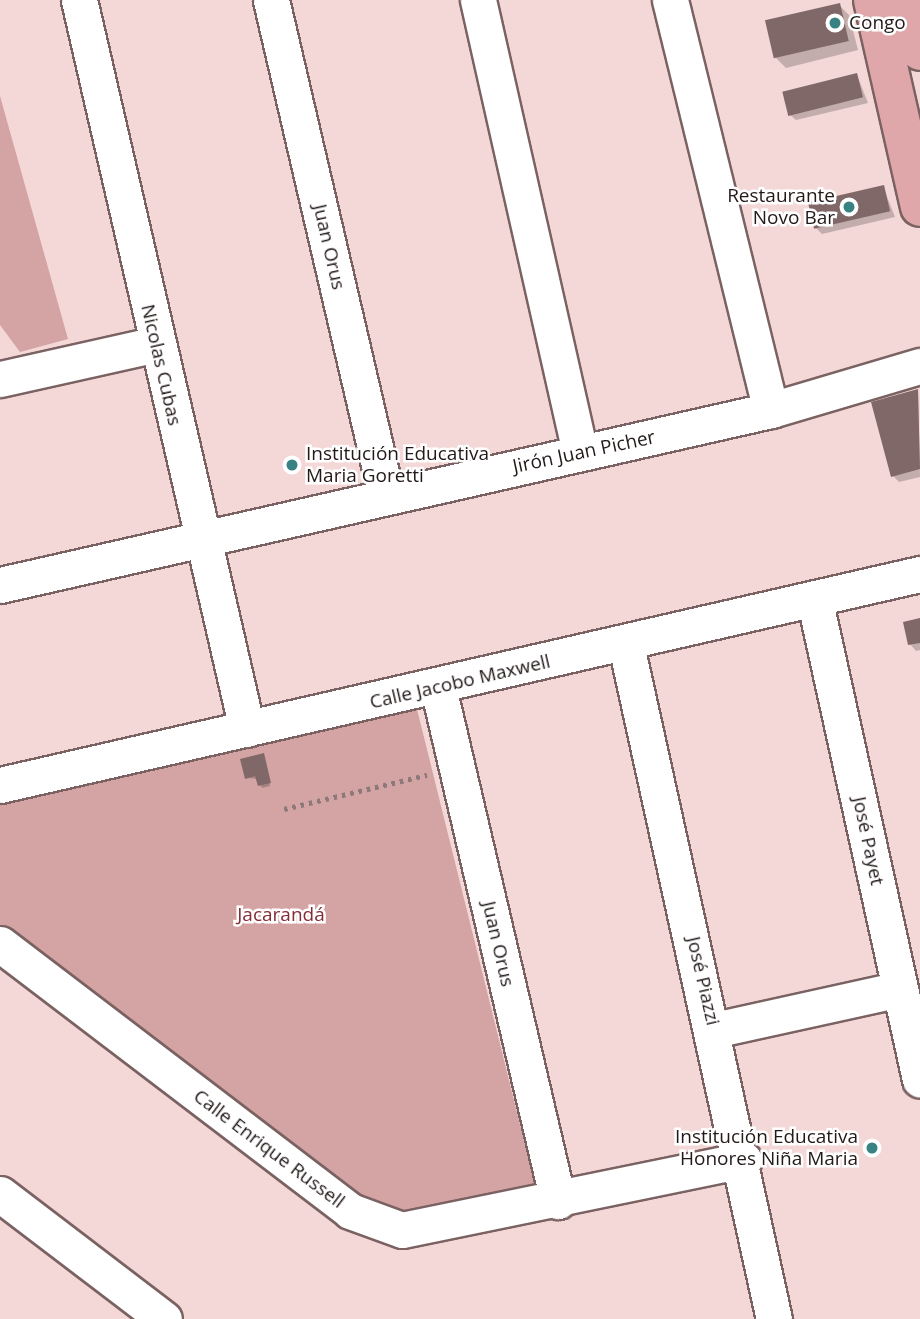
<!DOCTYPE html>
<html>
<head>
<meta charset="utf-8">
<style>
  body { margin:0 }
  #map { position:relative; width:920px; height:1319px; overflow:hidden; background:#f4d7d7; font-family:"Open Sans",sans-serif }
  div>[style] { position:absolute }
  .green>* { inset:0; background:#d4a3a3 }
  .shadow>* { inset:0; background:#0003 }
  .building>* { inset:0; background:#816868; transform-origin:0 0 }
  .path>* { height:4.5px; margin-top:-2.25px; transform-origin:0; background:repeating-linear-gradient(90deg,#8d7979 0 3.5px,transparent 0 8.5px) }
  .roads { filter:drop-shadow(2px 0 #7b6262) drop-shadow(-2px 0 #7b6262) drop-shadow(0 2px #7b6262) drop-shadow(0 -2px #7b6262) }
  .minor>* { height:35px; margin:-17.5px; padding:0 17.5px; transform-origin:17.5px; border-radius:17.5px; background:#fff }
  .major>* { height:38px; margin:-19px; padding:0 19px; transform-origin:19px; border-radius:19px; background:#dfa7a9 }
  .dots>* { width:19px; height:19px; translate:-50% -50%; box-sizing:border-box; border:4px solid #fff; border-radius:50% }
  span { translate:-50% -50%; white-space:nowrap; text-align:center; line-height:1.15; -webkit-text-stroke:5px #fff; paint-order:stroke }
  .poi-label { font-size:19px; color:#231919 }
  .left { translate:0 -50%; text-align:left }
  .right { translate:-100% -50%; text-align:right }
  .street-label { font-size:19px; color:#231919 }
  .park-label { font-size:19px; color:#852b35 }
</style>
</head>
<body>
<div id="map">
  <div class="green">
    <i style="clip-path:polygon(0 96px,68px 339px,20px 352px,0 325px)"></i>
    <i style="clip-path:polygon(414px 697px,535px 1185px,401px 1211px,363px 1204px,0 932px,0 795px)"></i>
  </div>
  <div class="shadow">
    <i style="clip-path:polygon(839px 5px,849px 15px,858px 50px,786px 68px,776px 58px)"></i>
    <i style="clip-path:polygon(857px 75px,868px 103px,796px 120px,789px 114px)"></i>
    <i style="clip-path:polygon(883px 187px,895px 217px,822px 234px,816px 228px)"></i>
    <i style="clip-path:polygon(918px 391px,920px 477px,899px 482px,893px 476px)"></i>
    <i style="clip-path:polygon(920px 620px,920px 650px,916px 651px,910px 644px)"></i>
    <i style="clip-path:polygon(263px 756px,270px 786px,262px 788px,258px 779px,247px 778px)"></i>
  </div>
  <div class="building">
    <i style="left:840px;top:3px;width:39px;height:77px;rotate:77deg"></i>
    <i style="left:857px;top:73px;width:25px;height:77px;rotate:76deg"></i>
    <i style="left:884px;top:185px;width:27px;height:78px;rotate:77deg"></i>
    <i style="clip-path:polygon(918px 389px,920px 469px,891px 477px,871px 402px)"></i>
    <i style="clip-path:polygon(920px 618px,920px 643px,908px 645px,903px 622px)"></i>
    <i style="clip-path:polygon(264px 753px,271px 783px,258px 786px,255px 776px,245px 779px,240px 759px)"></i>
  </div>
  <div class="path">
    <i style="left:284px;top:809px;width:147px;rotate:-13.4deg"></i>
  </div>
  <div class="roads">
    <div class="minor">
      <i style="left:79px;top:0;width:748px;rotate:77.02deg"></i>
      <i style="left:271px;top:0;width:507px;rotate:76.9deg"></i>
      <i style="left:478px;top:0;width:464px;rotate:77.3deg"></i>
      <i style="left:670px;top:0;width:422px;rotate:76.2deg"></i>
      <i style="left:0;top:379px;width:161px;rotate:-12.6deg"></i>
      <i style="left:0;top:585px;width:791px;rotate:-12.79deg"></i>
      <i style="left:771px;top:410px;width:155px;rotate:-16.5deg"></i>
      <i style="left:815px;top:602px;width:489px;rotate:77.6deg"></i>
      <i style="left:626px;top:645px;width:690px;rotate:77.62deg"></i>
      <i style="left:438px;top:687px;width:528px;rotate:76.86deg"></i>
      <i style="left:0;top:785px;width:944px;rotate:-12.92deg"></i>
      <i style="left:0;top:944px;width:440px;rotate:37.3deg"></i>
      <i style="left:350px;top:1211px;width:55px;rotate:20.1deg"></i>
      <i style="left:402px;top:1230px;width:349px;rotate:-11.6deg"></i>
      <i style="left:714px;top:1030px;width:190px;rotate:-12.4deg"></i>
      <i style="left:0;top:1194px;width:206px;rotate:37.3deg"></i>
    </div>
    <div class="major">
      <i style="left:873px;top:0;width:212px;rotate:77.2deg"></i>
      <i style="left:908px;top:0;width:52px;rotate:76.8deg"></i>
    </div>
  </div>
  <div class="dots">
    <i style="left:835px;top:23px;background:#398284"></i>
    <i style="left:849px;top:207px;background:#398284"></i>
    <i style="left:292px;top:465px;background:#398284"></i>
    <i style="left:872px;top:1148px;background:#398284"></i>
  </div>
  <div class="poi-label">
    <span class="left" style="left:849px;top:23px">Congo</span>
    <span class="right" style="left:835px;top:207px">Restaurante<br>Novo Bar</span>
    <span class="left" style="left:306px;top:465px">Institución Educativa<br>Maria Goretti</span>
    <span class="right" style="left:858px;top:1148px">Institución Educativa<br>Honores Niña Maria</span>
  </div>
  <div class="street-label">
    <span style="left:329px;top:247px;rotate:77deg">Juan Orus</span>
    <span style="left:161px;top:365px;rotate:77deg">Nicolas Cubas</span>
    <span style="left:584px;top:452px;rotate:-12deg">Jirón Juan Picher</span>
    <span style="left:460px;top:682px;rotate:-13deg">Calle Jacobo Maxwell</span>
    <span style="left:868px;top:841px;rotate:78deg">José Payet</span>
    <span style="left:498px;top:944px;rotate:77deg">Juan Orus</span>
    <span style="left:703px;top:981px;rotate:77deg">José Piazzi</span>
    <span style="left:269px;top:1149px;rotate:37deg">Calle Enrique Russell</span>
  </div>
  <div class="park-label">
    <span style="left:281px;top:915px">Jacarandá</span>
  </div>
</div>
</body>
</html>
